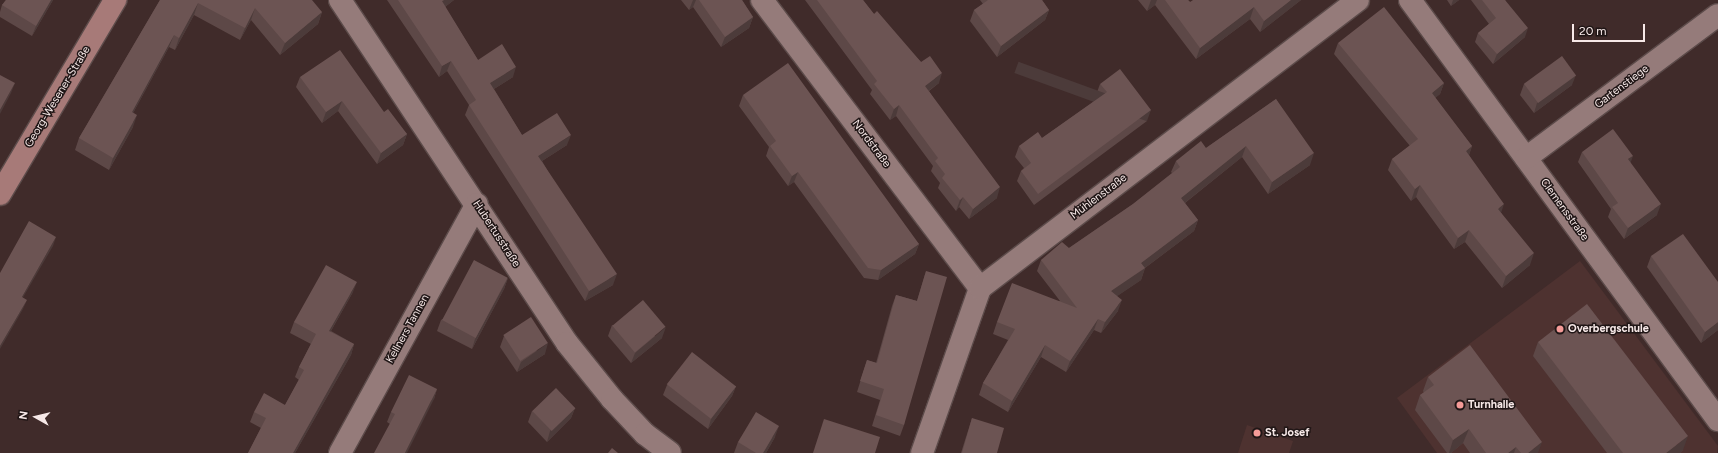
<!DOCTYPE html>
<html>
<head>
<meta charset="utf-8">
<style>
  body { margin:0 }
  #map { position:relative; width:1718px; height:453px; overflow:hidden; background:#402b2a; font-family:Figtree,sans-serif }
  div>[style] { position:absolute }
  .built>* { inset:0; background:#4e3230 }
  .roads { filter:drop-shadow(1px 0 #5c4b4a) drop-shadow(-1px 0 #5c4b4a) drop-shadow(0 1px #5c4b4a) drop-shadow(0 -1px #5c4b4a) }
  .street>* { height:22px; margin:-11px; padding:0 11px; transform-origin:11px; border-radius:11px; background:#957b7a }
  .secondary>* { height:22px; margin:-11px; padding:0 11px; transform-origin:11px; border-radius:11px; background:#a77a78 }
  .wall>* { inset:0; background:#5d4847 }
  .shaded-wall>* { inset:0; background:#4c3b3a; transform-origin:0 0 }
  .building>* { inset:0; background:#6c5453; transform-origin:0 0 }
  .dots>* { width:11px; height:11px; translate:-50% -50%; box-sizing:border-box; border:2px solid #201616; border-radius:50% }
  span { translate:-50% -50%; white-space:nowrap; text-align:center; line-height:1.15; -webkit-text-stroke:3px #201616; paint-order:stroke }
  .street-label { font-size:11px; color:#f7e9e8 }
  .poi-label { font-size:11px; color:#f7e9e8; font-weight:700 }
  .left { translate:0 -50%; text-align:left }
  .north { position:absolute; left:16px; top:397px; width:40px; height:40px; -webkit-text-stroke:3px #201616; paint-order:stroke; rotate:278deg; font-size:11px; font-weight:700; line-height:16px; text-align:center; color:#f7e9e8 }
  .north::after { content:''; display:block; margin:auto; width:14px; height:18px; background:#f7e9e8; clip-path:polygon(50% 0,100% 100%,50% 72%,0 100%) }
  .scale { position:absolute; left:1572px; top:24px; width:73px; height:18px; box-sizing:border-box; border:2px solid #f7e9e8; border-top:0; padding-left:5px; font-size:12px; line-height:14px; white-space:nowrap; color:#f7e9e8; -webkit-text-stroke:3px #201616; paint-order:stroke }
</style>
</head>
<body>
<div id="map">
  <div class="built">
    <i style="clip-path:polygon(1580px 261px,1718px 446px,1717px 453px,1437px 453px,1397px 398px)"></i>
    <i style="clip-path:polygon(1247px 425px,1293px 441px,1289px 453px,1238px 453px)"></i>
  </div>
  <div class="roads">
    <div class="street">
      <i style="left:340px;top:0;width:411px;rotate:56.5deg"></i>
      <i style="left:567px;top:343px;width:72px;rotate:51.2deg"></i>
      <i style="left:612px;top:399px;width:48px;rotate:46.7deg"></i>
      <i style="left:645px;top:434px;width:31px;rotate:37deg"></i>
      <i style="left:762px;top:0;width:361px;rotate:52.9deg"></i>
      <i style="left:1410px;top:0;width:521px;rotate:53.75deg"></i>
      <i style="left:1526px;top:158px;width:239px;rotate:-36.7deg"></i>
      <i style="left:340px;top:453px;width:284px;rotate:-61.2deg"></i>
      <i style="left:922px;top:453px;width:175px;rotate:-70.6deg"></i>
      <i style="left:980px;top:288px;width:475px;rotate:-37.3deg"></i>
    </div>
    <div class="secondary">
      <i style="left:0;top:194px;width:226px;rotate:-59.3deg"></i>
    </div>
  </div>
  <div class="wall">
    <i style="clip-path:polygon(6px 0,53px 0,32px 36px,0 17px,0 12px,2px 5px)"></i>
    <i style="clip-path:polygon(160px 0,322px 12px,318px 24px,280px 55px,251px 20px,240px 40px,194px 15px,175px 50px,169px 47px,133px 113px,133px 127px,109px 170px,75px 150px,79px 138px)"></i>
    <i style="clip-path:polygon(387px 0,454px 0,445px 7px,478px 60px,513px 77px,494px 89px,522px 135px,567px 145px,542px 161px,613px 285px,585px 301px,465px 115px,469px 105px,447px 71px,439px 77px)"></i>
    <i style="clip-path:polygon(681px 0,742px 0,753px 17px,749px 28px,721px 47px,693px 7px,689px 10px)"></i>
    <i style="clip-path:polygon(805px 0,863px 0,874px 14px,921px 62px,939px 83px,929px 91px,997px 198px,969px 219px,959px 207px,956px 211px,938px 188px,940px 183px,931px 171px,933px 166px,896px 116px,890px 120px,870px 94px,872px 90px)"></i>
    <i style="clip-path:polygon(980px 0,1042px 0,1049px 10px,1045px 20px,997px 57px,970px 21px,974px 10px,983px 4px)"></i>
    <i style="clip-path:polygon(1138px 0,1188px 0,1190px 2px,1301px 0,1260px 32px,1250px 19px,1196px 59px,1155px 5px,1147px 11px)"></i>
    <i style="clip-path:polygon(1447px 0,1459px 0,1451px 6px)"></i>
    <i style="clip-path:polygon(1471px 0,1505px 0,1525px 37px,1493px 64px,1475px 42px,1478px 33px,1489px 24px)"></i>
    <i style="clip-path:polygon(1338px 43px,1444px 83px,1440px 94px,1435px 98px,1472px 146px,1469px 155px,1530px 265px,1502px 288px,1465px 242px,1454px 249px,1416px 197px,1411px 201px,1388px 170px,1392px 159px,1410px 146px,1334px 54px)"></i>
    <i style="clip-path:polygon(300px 77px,384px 112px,407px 134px,403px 145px,377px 164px,338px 111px,322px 123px,296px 87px)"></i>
    <i style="clip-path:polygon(1100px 84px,1147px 121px,1034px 205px,1017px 181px,1021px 171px,1024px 168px,1015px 157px,1019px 146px,1042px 138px,1099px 98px,1096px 95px)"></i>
    <i style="clip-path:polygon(1524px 84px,1572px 85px,1534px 113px,1520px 95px)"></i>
    <i style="clip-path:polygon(743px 95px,919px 244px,915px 254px,878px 280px,864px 278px,794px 182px,788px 186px,766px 156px,769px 147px,739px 106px)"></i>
    <i style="clip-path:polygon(1276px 99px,1310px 165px,1268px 194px,1242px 157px,1185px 203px,1198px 220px,1194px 231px,1145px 268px,1141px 280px,1117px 296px,1118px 311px,1101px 333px,1094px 330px,1066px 372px,1041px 357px,1008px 412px,979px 395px,983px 383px,1008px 340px,993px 334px,997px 322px,1060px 301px,1037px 271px,1041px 260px,1069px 248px,1133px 204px,1172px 173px,1171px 172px,1176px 161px,1206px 148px)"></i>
    <i style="clip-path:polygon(1582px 152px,1630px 163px,1657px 215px,1624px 239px,1608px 217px,1611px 209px,1578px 162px)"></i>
    <i style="clip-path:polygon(1651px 256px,1718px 282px,1718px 330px,1701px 343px,1647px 267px)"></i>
    <i style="clip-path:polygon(926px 271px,904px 425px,900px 436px,872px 426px,880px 400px,857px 392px,867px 360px,876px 363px,892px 306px,896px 295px,917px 301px)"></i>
    <i style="clip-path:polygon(508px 278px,504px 289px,472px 349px,437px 331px,441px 320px)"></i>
    <i style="clip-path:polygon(353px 292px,331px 331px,354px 344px,351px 355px,295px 453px,248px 453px,261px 428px,250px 422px,254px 412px,285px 405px,299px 380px,295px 377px,299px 367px,311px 344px,290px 333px,294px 322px)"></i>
    <i style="clip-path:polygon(612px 325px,662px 338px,631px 363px,608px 336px)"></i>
    <i style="clip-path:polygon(504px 336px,545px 354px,517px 372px,500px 347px)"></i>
    <i style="clip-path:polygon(1538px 342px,1683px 450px,1680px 453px,1607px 453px,1533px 356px)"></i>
    <i style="clip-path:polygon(1428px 377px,1538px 453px,1470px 453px,1463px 443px,1451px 453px,1447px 453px,1415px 410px,1420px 395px,1424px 393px,1423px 391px)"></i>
    <i style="clip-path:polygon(667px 385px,736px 386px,732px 396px,708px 429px,663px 395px)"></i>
    <i style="clip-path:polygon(437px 389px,434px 399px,390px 424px,387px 422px,391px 412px)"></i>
    <i style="clip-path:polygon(575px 408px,571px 418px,547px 442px,528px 422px,532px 411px)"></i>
    <i style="clip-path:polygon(972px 418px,997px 453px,961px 453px)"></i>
    <i style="clip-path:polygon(775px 437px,766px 453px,734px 453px,738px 442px)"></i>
  </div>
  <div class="shaded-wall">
    <i style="clip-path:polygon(51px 0,53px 0,32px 36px,36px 26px)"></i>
    <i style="clip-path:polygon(444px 0,454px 0,438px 12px,442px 1px)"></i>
    <i style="clip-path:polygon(693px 0,696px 0,693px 7px,689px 10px)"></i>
    <i style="clip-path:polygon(1151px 0,1157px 0,1155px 5px,1147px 11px)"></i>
    <i style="clip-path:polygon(1291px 0,1301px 0,1260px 32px,1264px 21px)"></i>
    <i style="clip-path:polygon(1453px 0,1459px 0,1451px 6px)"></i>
    <i style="clip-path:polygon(198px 3px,194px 15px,175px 50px,179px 38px)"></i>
    <i style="clip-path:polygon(1254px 7px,1250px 19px,1196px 59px,1200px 48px)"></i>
    <i style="clip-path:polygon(255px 8px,251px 20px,240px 40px,245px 28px)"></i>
    <i style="clip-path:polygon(1049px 10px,1045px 20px,997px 57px,1001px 46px)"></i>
    <i style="clip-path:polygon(322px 12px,318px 24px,280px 55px,285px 43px)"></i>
    <i style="clip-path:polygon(753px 17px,749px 28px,721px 47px,725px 37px)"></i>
    <i style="clip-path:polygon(1528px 28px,1525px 37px,1493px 64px,1497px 54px)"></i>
    <i style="clip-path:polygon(174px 35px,169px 47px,127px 124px,132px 112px)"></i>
    <i style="clip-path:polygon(451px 61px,447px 71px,439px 77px,442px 66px)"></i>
    <i style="clip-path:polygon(516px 67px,513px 77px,486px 94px,490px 83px)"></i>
    <i style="clip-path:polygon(942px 73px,939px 83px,921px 96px,925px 86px)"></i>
    <i style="clip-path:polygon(1576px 75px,1572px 85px,1534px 113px,1537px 103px)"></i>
    <i style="clip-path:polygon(15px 83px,11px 93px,0 114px,0 110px)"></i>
    <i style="clip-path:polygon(1444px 83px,1440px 94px,1428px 104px,1432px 93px)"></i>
    <i style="clip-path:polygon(342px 101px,338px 111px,322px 123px,326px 112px)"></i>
    <i style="clip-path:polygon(899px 105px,896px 116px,890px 120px,894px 109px)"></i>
    <i style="left:1151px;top:110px;width:12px;height:141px;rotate:110deg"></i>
    <i style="clip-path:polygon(137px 115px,133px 127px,109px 170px,113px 158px)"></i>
    <i style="clip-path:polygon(407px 134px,403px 145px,377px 164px,381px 153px)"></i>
    <i style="clip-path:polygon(571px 135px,567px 145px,534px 166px,538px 156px)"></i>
    <i style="clip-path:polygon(1246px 146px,1242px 157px,1177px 209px,1181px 198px)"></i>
    <i style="clip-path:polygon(1472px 146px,1468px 158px,1466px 151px)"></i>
    <i style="clip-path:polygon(1314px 153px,1310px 165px,1268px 194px,1272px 182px)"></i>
    <i style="clip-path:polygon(1633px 156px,1629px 167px,1628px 159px)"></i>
    <i style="clip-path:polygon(798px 172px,794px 182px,788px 186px,792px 176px)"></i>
    <i style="clip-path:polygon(1420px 185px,1416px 197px,1411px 201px,1415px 189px)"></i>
    <i style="clip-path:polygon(1000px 187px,997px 198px,969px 219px,973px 209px)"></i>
    <i style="clip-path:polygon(963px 197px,959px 207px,956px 211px,960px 200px)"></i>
    <i style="clip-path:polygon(1504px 204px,1500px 216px,1498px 209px)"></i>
    <i style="clip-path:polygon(1661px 204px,1657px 215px,1624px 239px,1628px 228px)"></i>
    <i style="clip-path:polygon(1198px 220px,1194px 231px,1138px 273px,1145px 268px,1141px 280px,1107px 303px,1111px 291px,1141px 263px)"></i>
    <i style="clip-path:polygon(1469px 230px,1465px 242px,1454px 249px,1458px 238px)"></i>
    <i style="clip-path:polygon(56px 237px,53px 246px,18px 306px,22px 297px)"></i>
    <i style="clip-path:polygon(919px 244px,915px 254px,878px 280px,881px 270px)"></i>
    <i style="clip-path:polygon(1534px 253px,1530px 265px,1502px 288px,1506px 276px)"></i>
    <i style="clip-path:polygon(617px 274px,613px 285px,585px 301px,589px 291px)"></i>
    <i style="clip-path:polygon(508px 278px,504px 289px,472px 349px,475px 339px)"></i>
    <i style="clip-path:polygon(357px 282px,353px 292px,325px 341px,329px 331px)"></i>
    <i style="clip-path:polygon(27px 300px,23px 309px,0 349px,0 346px)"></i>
    <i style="clip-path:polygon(1122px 300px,1118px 311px,1101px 333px,1105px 322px)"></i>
    <i style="clip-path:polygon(1098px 319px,1094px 330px,1066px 372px,1070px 361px)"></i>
    <i style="clip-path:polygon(1718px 322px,1718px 330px,1701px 343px,1705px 332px)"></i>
    <i style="clip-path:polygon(666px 327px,662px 338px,631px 363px,635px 353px)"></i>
    <i style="clip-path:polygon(548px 343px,545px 354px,517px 372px,521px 362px)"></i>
    <i style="clip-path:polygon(354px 344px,351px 355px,295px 453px,293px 453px)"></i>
    <i style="clip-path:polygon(1045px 345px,1041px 357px,1008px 412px,1012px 401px)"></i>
    <i style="clip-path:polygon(736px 386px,732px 396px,708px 429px,711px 419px)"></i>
    <i style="clip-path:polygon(437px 389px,434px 399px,407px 453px,405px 453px)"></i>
    <i style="clip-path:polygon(575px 408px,571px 418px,547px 442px,550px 431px)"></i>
    <i style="clip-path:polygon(779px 426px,775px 437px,766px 453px,763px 453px)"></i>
    <i style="clip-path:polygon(1469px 429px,1463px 443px,1451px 453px,1449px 453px,1453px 440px)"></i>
    <i style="clip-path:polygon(1688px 436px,1683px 450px,1680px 453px,1666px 453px)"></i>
    <i style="clip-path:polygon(1542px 442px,1538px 453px,1528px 453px)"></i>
    <i style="clip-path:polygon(1516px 447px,1514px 453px,1508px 453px)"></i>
  </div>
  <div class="building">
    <i style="clip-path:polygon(6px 0,51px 0,36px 26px,2px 5px)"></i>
    <i style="clip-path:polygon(160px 0,312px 0,322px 12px,285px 43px,255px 8px,245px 28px,198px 3px,179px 38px,174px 35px,132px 112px,137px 115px,113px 158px,79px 138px)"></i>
    <i style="clip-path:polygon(398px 0,444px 0,442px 1px,478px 60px,502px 44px,516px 67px,490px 83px,522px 135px,557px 113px,571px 135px,538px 156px,617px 274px,589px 291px,469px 105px,476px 100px,451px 61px,442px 66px)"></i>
    <i style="clip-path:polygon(699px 0,742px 0,753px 17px,725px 37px)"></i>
    <i style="clip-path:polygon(817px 0,863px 0,874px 14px,877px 11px,921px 62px,930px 56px,942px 73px,925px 86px,1000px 187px,973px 209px,963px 197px,960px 200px,942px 178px,945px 174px,935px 161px,938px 158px,899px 105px,894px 109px,874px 84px,877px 81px)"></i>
    <i style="clip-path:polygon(988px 0,1042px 0,1049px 10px,1001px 46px,974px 10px)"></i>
    <i style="clip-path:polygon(1165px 0,1188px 0,1190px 2px,1193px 0,1291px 0,1264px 21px,1254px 7px,1200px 48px)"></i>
    <i style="clip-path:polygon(1482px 0,1505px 0,1528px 28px,1497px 54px,1478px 33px,1496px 18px)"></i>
    <i style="clip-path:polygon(1384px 7px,1444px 83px,1432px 93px,1472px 146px,1466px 151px,1504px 204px,1498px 209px,1534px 253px,1506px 276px,1469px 230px,1458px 238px,1420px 185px,1415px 189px,1392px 159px,1418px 139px,1338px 43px)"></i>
    <i style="clip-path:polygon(340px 50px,384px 112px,388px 109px,407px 134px,381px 153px,342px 101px,326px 112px,300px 77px)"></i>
    <i style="left:1562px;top:56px;width:24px;height:47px;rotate:54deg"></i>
    <i style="clip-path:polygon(788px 63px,919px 244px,881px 270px,868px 268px,798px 172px,792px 176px,770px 146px,776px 141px,743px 95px)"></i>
    <i style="clip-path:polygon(1120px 69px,1151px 110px,1038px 194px,1021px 171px,1031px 163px,1019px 146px,1038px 132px,1042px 138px,1107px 92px,1100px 84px)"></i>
    <i style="clip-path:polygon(0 75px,15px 83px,0 110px)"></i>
    <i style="clip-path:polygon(1276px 99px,1314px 153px,1272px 182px,1246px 146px,1181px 198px,1198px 220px,1141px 263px,1145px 268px,1111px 291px,1122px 300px,1105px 322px,1098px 319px,1070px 361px,1045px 345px,1012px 401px,983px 383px,1015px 329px,997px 322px,1012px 283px,1077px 308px,1041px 260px,1062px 242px,1069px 248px,1133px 204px,1180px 167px,1176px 161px,1201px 141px,1206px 148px)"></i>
    <i style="clip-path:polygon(1613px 129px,1633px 156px,1628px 159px,1661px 204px,1628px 228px,1612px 207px,1618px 203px,1582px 152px)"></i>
    <i style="clip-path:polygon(29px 221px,56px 237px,22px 297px,27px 300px,0 346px,0 273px)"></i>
    <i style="clip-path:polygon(1683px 234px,1718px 282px,1718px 322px,1705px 332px,1651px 256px)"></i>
    <i style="left:474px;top:260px;width:38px;height:68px;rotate:28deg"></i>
    <i style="clip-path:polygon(326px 265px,357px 282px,329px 331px,354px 344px,293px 453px,248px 453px,266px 418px,254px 412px,264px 393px,285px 405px,304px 370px,299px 367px,316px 334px,294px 322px)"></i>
    <i style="clip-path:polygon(926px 271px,947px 277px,904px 425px,876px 415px,884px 389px,860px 381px,867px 360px,877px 363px,896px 295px,917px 301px)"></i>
    <i style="left:643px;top:300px;width:35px;height:40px;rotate:50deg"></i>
    <i style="clip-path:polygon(1587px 304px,1688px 436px,1666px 453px,1623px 453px,1538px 342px)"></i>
    <i style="left:531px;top:317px;width:31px;height:33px;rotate:57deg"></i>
    <i style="clip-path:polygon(1470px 345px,1542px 442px,1528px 453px,1521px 453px,1516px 447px,1508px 453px,1486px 453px,1469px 429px,1453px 440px,1420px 395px,1434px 385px,1428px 377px)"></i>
    <i style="left:692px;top:352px;width:56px;height:41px;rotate:38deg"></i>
    <i style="clip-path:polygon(409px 375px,437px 389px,405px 453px,374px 453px,395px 414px,391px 412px)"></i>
    <i style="left:556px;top:388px;width:28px;height:33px;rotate:46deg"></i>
    <i style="clip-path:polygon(756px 412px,779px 426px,763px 453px,756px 453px,738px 442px)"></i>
    <i style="clip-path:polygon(972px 418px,1004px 428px,997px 453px,962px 453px)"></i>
    <i style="clip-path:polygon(824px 419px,880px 437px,875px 453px,813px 453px)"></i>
    <i style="clip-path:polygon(612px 448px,618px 453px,608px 453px)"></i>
  </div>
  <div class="dots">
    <i style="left:1560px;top:329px;background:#f59b98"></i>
    <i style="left:1460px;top:405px;background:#f59b98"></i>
    <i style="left:1257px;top:433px;background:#f59b98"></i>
  </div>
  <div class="street-label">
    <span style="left:1622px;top:87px;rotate:-37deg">Gartenstiege</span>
    <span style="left:58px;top:97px;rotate:-59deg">Georg-Wesener-Straße</span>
    <span style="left:871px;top:144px;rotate:53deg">Nordstraße</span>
    <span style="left:1099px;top:197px;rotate:-37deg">Mühlenstraße</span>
    <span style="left:1564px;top:210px;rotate:54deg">Clemensstraße</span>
    <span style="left:496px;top:234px;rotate:57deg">Hubertusstraße</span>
    <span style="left:408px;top:329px;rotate:-61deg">Kellners Tannen</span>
  </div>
  <div class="poi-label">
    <span class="left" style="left:1568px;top:329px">Overbergschule</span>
    <span class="left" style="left:1468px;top:405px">Turnhalle</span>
    <span class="left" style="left:1265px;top:433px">St. Josef</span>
  </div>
  <div class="north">N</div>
  <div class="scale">20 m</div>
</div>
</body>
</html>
